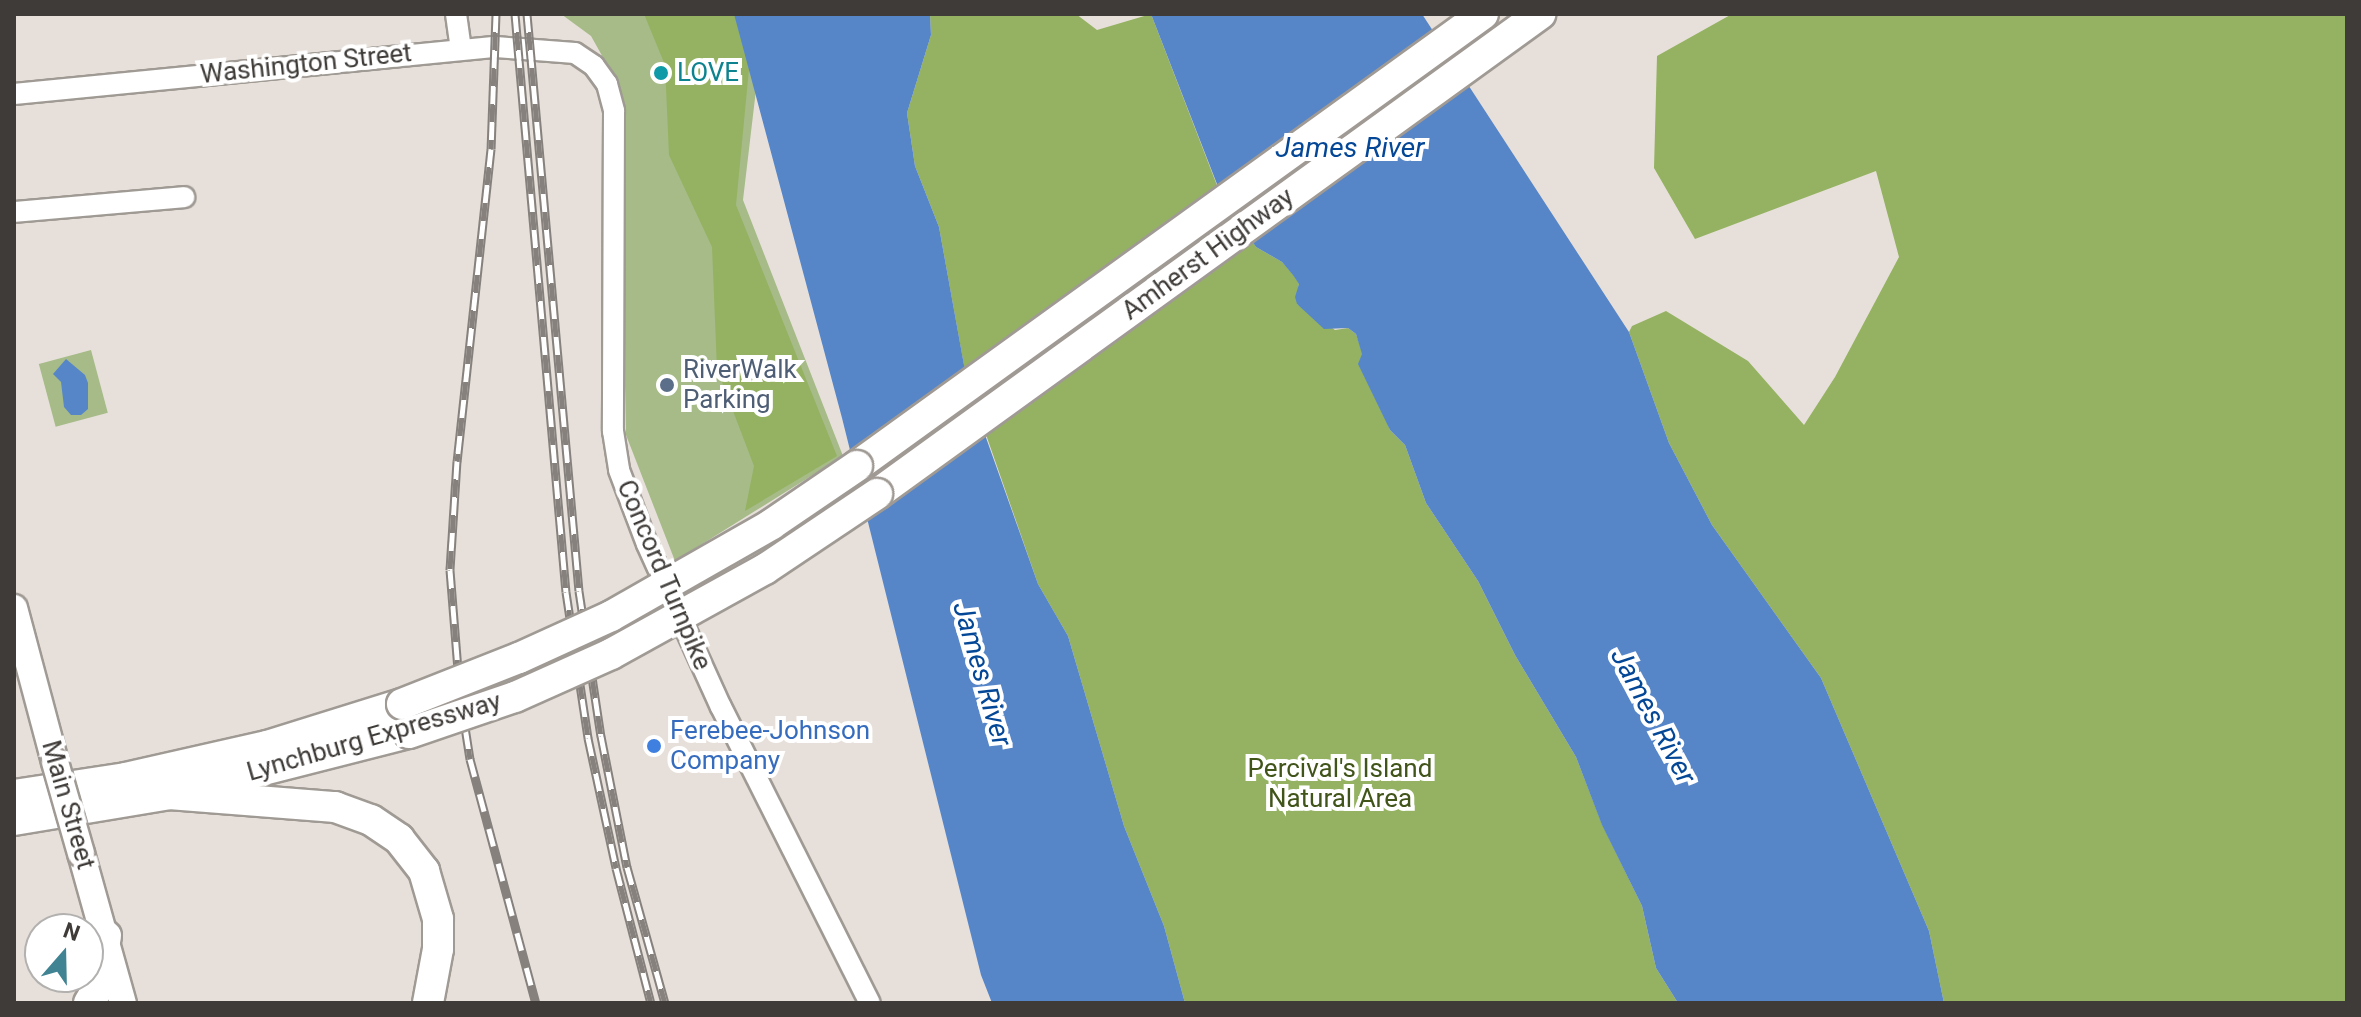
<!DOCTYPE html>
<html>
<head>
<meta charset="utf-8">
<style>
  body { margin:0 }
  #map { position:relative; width:2361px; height:1017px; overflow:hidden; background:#e7e0da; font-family:Roboto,sans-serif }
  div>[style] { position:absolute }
  .green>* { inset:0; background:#a6bb88; transform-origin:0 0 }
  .forest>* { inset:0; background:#94b261 }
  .water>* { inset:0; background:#5786c8 }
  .roads { filter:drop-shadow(2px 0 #a09a94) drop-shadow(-2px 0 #a09a94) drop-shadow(0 2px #a09a94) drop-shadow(0 -2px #a09a94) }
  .minor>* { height:20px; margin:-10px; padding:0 10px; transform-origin:10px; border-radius:10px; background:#fff }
  .major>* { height:26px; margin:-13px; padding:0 13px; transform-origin:13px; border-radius:13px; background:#fff }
  .highway>* { height:30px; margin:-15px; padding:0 15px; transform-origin:15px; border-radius:15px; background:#fff }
  .rail>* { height:9px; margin-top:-4.5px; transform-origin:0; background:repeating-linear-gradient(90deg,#fff 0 18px,#86817d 0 36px); box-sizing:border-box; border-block:2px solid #86817d }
  .bridges { filter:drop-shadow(2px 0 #a09a94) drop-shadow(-2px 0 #a09a94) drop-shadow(0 2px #a09a94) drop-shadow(0 -2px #a09a94) }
  .major-bridge>* { height:26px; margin:-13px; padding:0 13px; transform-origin:13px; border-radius:13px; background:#fff }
  .highway-bridge>* { height:30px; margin:-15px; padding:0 15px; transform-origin:15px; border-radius:15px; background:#fff }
  .dots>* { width:22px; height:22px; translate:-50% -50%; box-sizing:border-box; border:4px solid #fff; border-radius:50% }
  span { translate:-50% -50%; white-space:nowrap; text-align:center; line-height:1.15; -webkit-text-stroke:8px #fff; paint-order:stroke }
  .street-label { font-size:26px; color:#3e3b38 }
  .culture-label { font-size:26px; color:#0d838f }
  .left { translate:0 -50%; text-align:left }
  .service-label { font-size:26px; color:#4e5e75 }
  .shop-label { font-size:26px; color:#366cbe }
  .park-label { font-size:26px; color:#41541a }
  .water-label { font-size:28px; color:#044796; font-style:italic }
  .frame { position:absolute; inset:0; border:16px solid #3e3b38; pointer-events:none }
  .north { position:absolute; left:24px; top:913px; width:80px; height:80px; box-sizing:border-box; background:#fff; border:2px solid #b2b1af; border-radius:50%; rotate:20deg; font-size:22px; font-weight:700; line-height:32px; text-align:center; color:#3e3b38 }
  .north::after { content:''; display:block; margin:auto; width:28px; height:36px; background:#408393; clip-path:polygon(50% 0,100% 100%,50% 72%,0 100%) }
</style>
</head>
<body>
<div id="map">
  <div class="green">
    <i style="clip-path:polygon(561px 14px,761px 14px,764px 22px,743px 200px,843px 456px,675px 561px,626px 435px,619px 86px,591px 36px)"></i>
    <i style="left:91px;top:350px;width:65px;height:54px;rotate:75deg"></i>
  </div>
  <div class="forest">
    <i style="clip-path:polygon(644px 14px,750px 14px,753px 27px,736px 205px,837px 456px,745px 511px,754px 466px,717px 369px,712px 247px,669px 155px,665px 65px)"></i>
    <i style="clip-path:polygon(930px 14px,1076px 14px,1097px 30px,1151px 14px,1218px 188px,965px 371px,939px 227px,915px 166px,907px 113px,931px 35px)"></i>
    <i style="clip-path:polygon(1732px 14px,2347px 14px,2347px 1003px,1944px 1003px,1929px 931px,1821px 678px,1712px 525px,1669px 443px,1629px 332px,1632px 326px,1666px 311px,1748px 361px,1804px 425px,1835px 377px,1899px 257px,1876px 171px,1695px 239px,1654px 168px,1657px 56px)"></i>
    <i style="clip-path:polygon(1248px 234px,1256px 247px,1282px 262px,1293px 274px,1299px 283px,1297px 304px,1335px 330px,1348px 328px,1356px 334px,1390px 430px,1405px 445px,1426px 503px,1478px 581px,1515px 655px,1576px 757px,1602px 824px,1642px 906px,1656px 968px,1678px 1003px,1185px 1003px,1164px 926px,1124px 826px,1068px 636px,1038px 584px,983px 426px)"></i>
  </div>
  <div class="water">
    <i style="clip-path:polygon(734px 14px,930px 14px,931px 35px,907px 113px,915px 166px,939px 227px,968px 387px,1038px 584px,1068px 636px,1124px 826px,1164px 926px,1185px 1003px,992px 1003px,981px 975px,842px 418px)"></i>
    <i style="clip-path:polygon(1151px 14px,1422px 14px,1629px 332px,1669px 443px,1712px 525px,1821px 678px,1929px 931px,1944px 1003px,1678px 1003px,1656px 968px,1642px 906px,1602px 825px,1576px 757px,1515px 655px,1478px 581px,1426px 503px,1405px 445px,1390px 430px,1358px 364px,1362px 354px,1356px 334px,1348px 328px,1324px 329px,1297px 304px,1295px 297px,1299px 284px,1293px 275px,1282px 262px,1256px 247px,1222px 197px)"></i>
    <i style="clip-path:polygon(66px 359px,85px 375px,88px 383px,88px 409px,81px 415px,71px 415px,64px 407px,61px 382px,53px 374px)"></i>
  </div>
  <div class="roads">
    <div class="minor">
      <i style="left:456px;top:14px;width:35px;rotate:82deg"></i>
      <i style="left:14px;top:94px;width:484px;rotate:-5.6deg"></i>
      <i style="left:496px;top:47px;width:79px;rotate:4.3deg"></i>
      <i style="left:575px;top:53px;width:23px;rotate:34deg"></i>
      <i style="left:594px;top:66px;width:22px;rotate:54deg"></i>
      <i style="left:607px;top:84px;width:28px;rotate:75deg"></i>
      <i style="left:614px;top:111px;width:320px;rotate:90.2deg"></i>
      <i style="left:613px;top:431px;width:39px;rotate:81deg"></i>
      <i style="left:619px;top:470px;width:79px;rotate:69.3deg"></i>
      <i style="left:647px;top:544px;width:179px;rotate:65.6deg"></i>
      <i style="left:721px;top:707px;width:331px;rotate:63.3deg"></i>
      <i style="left:14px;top:212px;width:171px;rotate:-5deg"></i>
    </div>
    <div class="major">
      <i style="left:14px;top:608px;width:159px;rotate:75.1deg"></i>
      <i style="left:81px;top:853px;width:156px;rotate:74.4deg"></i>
    </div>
    <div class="highway">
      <i style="left:857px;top:466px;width:772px;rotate:-35.83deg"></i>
      <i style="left:877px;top:494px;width:819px;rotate:-35.9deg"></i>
      <i style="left:169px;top:794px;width:167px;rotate:4.5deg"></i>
      <i style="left:335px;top:807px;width:38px;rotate:20deg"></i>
      <i style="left:371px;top:820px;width:34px;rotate:34deg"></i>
      <i style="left:399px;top:839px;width:41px;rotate:52deg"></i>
      <i style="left:424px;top:871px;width:50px;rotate:73.7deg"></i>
      <i style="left:438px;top:919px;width:30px;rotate:90deg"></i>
      <i style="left:438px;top:949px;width:55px;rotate:100.5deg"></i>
      <i style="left:14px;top:795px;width:113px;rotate:-8.6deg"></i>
      <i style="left:126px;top:778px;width:145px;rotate:-12.8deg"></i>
      <i style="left:267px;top:746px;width:141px;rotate:-17.3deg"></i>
      <i style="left:14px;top:820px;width:157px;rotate:-9.5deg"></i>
      <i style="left:169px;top:794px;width:248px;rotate:-14.3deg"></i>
      <i style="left:89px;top:1003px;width:14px;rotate:-60deg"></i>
      <i style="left:96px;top:991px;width:56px;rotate:-79.7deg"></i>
    </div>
  </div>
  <div class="rail">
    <i style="left:496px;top:14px;width:135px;rotate:92.1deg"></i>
    <i style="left:491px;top:149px;width:314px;rotate:96.2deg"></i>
    <i style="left:457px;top:461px;width:109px;rotate:93.7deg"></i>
    <i style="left:450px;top:570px;width:125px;rotate:85.4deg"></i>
    <i style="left:460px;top:695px;width:65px;rotate:81.1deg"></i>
    <i style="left:470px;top:759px;width:253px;rotate:74.9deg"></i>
    <i style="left:515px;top:14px;width:580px;rotate:84.96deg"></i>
    <i style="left:566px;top:592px;width:148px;rotate:81.4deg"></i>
    <i style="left:588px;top:738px;width:133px;rotate:77.8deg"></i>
    <i style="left:616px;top:868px;width:139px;rotate:75.5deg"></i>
    <i style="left:527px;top:14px;width:579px;rotate:84.85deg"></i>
    <i style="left:579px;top:591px;width:147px;rotate:81.4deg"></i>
    <i style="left:601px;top:736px;width:134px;rotate:78.8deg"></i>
    <i style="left:627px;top:867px;width:141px;rotate:74.4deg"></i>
  </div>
  <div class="bridges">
    <div class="major-bridge">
      <i style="left:55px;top:762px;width:95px;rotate:74.1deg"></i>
    </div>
    <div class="highway-bridge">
      <i style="left:402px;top:704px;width:126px;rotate:-21.5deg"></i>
      <i style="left:519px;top:658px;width:101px;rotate:-24.5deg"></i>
      <i style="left:611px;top:616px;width:185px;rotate:-29.7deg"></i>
      <i style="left:772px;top:524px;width:103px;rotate:-34.3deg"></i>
      <i style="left:409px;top:733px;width:112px;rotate:-18.8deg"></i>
      <i style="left:515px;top:697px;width:105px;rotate:-24.1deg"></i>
      <i style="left:611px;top:654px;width:176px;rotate:-28.9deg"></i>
      <i style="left:765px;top:569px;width:135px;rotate:-33.8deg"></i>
    </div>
  </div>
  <div class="dots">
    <i style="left:661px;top:73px;background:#0f9aa8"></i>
    <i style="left:667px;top:385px;background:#5c6f8a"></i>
    <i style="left:654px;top:746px;background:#3f7fe0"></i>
  </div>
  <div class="street-label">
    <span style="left:306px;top:64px;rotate:-6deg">Washington Street</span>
    <span style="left:1208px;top:254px;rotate:-36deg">Amherst Highway</span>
    <span style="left:664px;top:575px;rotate:67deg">Concord Turnpike</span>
    <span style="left:374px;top:737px;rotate:-16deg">Lynchburg Expressway</span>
    <span style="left:68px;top:805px;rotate:74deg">Main Street</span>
  </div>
  <div class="culture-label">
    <span class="left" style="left:677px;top:73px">LOVE</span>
  </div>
  <div class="service-label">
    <span class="left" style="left:683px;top:385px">RiverWalk<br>Parking</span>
  </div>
  <div class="shop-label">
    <span class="left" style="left:670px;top:746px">Ferebee-Johnson<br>Company</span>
  </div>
  <div class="park-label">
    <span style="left:1340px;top:784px">Percival's Island<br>Natural Area</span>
  </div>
  <div class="water-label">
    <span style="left:1350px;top:148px">James River</span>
    <span style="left:982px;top:674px;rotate:74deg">James River</span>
    <span style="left:1653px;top:716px;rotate:62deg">James River</span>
  </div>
  <div class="frame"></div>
  <div class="north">N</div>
</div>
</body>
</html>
